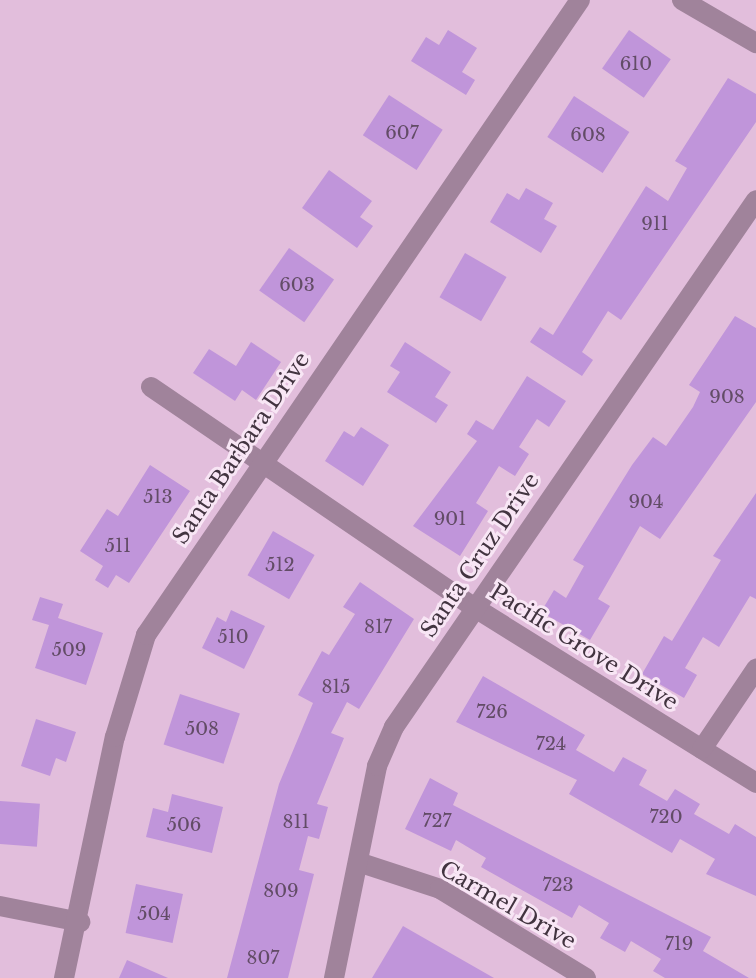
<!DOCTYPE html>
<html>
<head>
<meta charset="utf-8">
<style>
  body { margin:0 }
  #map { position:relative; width:756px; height:978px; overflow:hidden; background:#e2bedc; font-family:"Libre Baskerville",serif }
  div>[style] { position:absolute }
  .building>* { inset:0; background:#c095da; transform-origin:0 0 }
  .minor>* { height:20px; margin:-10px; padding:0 10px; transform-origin:10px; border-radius:10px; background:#a0839b }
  span { translate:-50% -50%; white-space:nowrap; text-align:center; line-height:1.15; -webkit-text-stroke:6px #f8e6f5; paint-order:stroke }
  .number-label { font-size:18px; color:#624c66 }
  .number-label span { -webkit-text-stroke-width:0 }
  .street-label { font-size:22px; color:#423440 }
</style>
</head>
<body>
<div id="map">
  <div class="building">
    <i style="clip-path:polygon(448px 30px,477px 48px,462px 72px,475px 80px,466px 95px,411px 61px,426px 37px,439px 45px)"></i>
    <i style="left:629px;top:30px;width:51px;height:47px;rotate:35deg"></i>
    <i style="clip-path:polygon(728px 78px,756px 94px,756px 122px,621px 320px,608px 311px,582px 352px,593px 360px,582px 376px,530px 342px,540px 327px,553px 335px,646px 186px,668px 201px,687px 168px,675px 161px)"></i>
    <i style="left:389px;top:95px;width:64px;height:48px;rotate:33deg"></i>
    <i style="left:574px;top:96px;width:66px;height:49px;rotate:33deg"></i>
    <i style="clip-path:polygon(329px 170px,372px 201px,360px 217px,373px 226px,357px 248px,302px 208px)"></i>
    <i style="clip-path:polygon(526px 188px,553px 203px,544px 219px,557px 226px,541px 253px,490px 222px,507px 193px,519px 200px)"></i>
    <i style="left:289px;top:248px;width:55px;height:52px;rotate:35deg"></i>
    <i style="left:465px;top:253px;width:48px;height:51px;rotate:30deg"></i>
    <i style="clip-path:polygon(735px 316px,756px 328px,756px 402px,660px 539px,640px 526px,598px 599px,610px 606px,590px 640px,541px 612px,554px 590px,566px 598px,584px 566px,573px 560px,632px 465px,653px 437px,666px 446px,693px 407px,700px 392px,689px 385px)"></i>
    <i style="clip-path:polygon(251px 342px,281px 362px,256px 400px,242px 390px,235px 401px,193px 373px,209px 349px,236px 366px)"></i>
    <i style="clip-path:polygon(405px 342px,451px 372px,435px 397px,448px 405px,436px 423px,387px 392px,400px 372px,390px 366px)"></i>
    <i style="clip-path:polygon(527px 376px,566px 401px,549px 427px,537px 419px,519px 447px,529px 454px,515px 476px,499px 466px,476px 503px,488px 511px,460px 556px,413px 526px,477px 441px,467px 434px,476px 420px,493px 430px)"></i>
    <i style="clip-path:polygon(361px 427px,389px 445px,363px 486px,325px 461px,344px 431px,354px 437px)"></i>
    <i style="clip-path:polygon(150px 465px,190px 491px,129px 583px,116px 575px,108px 588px,95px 580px,103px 566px,80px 551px,107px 509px,118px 516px)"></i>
    <i style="clip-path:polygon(756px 493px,756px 599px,750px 596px,719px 647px,703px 637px,685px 668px,697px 675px,684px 698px,642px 674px,664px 636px,672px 641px,721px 560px,713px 556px)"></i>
    <i style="left:273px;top:531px;width:48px;height:51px;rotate:30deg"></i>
    <i style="clip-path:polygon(360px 582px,414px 619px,359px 709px,347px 702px,331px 733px,344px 738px,317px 804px,328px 807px,319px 839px,308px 836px,299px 870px,314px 874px,288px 978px,227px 978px,279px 784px,313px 703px,298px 695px,322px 651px,329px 655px,355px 614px,343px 607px)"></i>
    <i style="clip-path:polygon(40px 597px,63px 604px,58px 618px,103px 633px,86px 685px,35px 668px,49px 625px,32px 620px)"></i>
    <i style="clip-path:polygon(231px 610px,265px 626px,244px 669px,202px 648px,217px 617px,226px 622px)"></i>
    <i style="clip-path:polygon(483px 676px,585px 735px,576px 750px,614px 772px,623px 757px,647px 770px,639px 785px,667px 801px,675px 789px,700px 804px,694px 814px,729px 834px,735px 824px,756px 837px,756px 896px,706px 874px,715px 859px,680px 839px,672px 853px,569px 794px,577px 780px,456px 722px)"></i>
    <i style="left:180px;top:694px;width:63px;height:53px;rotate:18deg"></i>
    <i style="clip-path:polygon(36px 719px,76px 732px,66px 762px,56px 758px,50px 776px,21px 766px)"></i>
    <i style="clip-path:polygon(430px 778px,458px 793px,453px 805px,711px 937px,703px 951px,749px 978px,665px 978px,653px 971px,661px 959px,631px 941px,625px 952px,600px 938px,609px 923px,579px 905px,572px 918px,481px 867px,486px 858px,456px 840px,451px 851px,405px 829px)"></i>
    <i style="clip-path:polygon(172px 794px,223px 807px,212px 853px,146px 837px,153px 808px,168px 812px)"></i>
    <i style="left:0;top:801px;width:40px;height:43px;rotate:4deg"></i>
    <i style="left:136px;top:884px;width:48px;height:50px;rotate:12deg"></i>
    <i style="clip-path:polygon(403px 926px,494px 978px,372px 978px)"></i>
    <i style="clip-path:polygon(127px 960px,168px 978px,119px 978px)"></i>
  </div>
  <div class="minor">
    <i style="left:682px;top:0;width:86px;rotate:30.2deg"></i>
    <i style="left:151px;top:387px;width:389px;rotate:34.3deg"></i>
    <i style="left:472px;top:606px;width:335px;rotate:31.9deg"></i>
    <i style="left:702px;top:749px;width:97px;rotate:-56deg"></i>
    <i style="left:358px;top:862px;width:86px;rotate:18.2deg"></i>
    <i style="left:440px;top:889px;width:171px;rotate:31.4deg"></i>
    <i style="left:0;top:906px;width:82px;rotate:11.3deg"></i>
    <i style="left:64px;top:978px;width:246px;rotate:-78.1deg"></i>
    <i style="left:115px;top:737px;width:107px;rotate:-73.1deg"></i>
    <i style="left:146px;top:635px;width:769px;rotate:-55.65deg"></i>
    <i style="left:334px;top:978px;width:216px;rotate:-78.5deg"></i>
    <i style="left:377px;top:766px;width:43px;rotate:-66.4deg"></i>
    <i style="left:394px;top:727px;width:639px;rotate:-55.51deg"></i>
  </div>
  <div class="number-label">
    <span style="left:636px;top:64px">610</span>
    <span style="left:402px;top:133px">607</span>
    <span style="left:588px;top:135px">608</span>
    <span style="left:655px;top:224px">911</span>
    <span style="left:297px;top:285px">603</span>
    <span style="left:727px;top:397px">908</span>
    <span style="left:158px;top:497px">513</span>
    <span style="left:646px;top:502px">904</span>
    <span style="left:450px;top:519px">901</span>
    <span style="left:118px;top:546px">511</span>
    <span style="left:280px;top:565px">512</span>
    <span style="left:378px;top:627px">817</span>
    <span style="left:233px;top:637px">510</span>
    <span style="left:69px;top:650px">509</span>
    <span style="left:336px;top:687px">815</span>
    <span style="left:492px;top:712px">726</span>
    <span style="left:202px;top:729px">508</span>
    <span style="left:551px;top:744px">724</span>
    <span style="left:666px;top:817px">720</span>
    <span style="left:437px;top:821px">727</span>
    <span style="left:296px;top:822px">811</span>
    <span style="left:184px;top:825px">506</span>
    <span style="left:558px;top:885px">723</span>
    <span style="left:281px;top:891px">809</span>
    <span style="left:154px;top:914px">504</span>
    <span style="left:679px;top:944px">719</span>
    <span style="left:263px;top:958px">807</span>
  </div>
  <div class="street-label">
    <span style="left:241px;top:448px;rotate:-56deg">Santa Barbara Drive</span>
    <span style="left:480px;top:555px;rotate:-56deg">Santa Cruz Drive</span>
    <span style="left:584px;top:647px;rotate:32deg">Pacific Grove Drive</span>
    <span style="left:508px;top:905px;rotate:30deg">Carmel Drive</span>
  </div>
</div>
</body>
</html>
